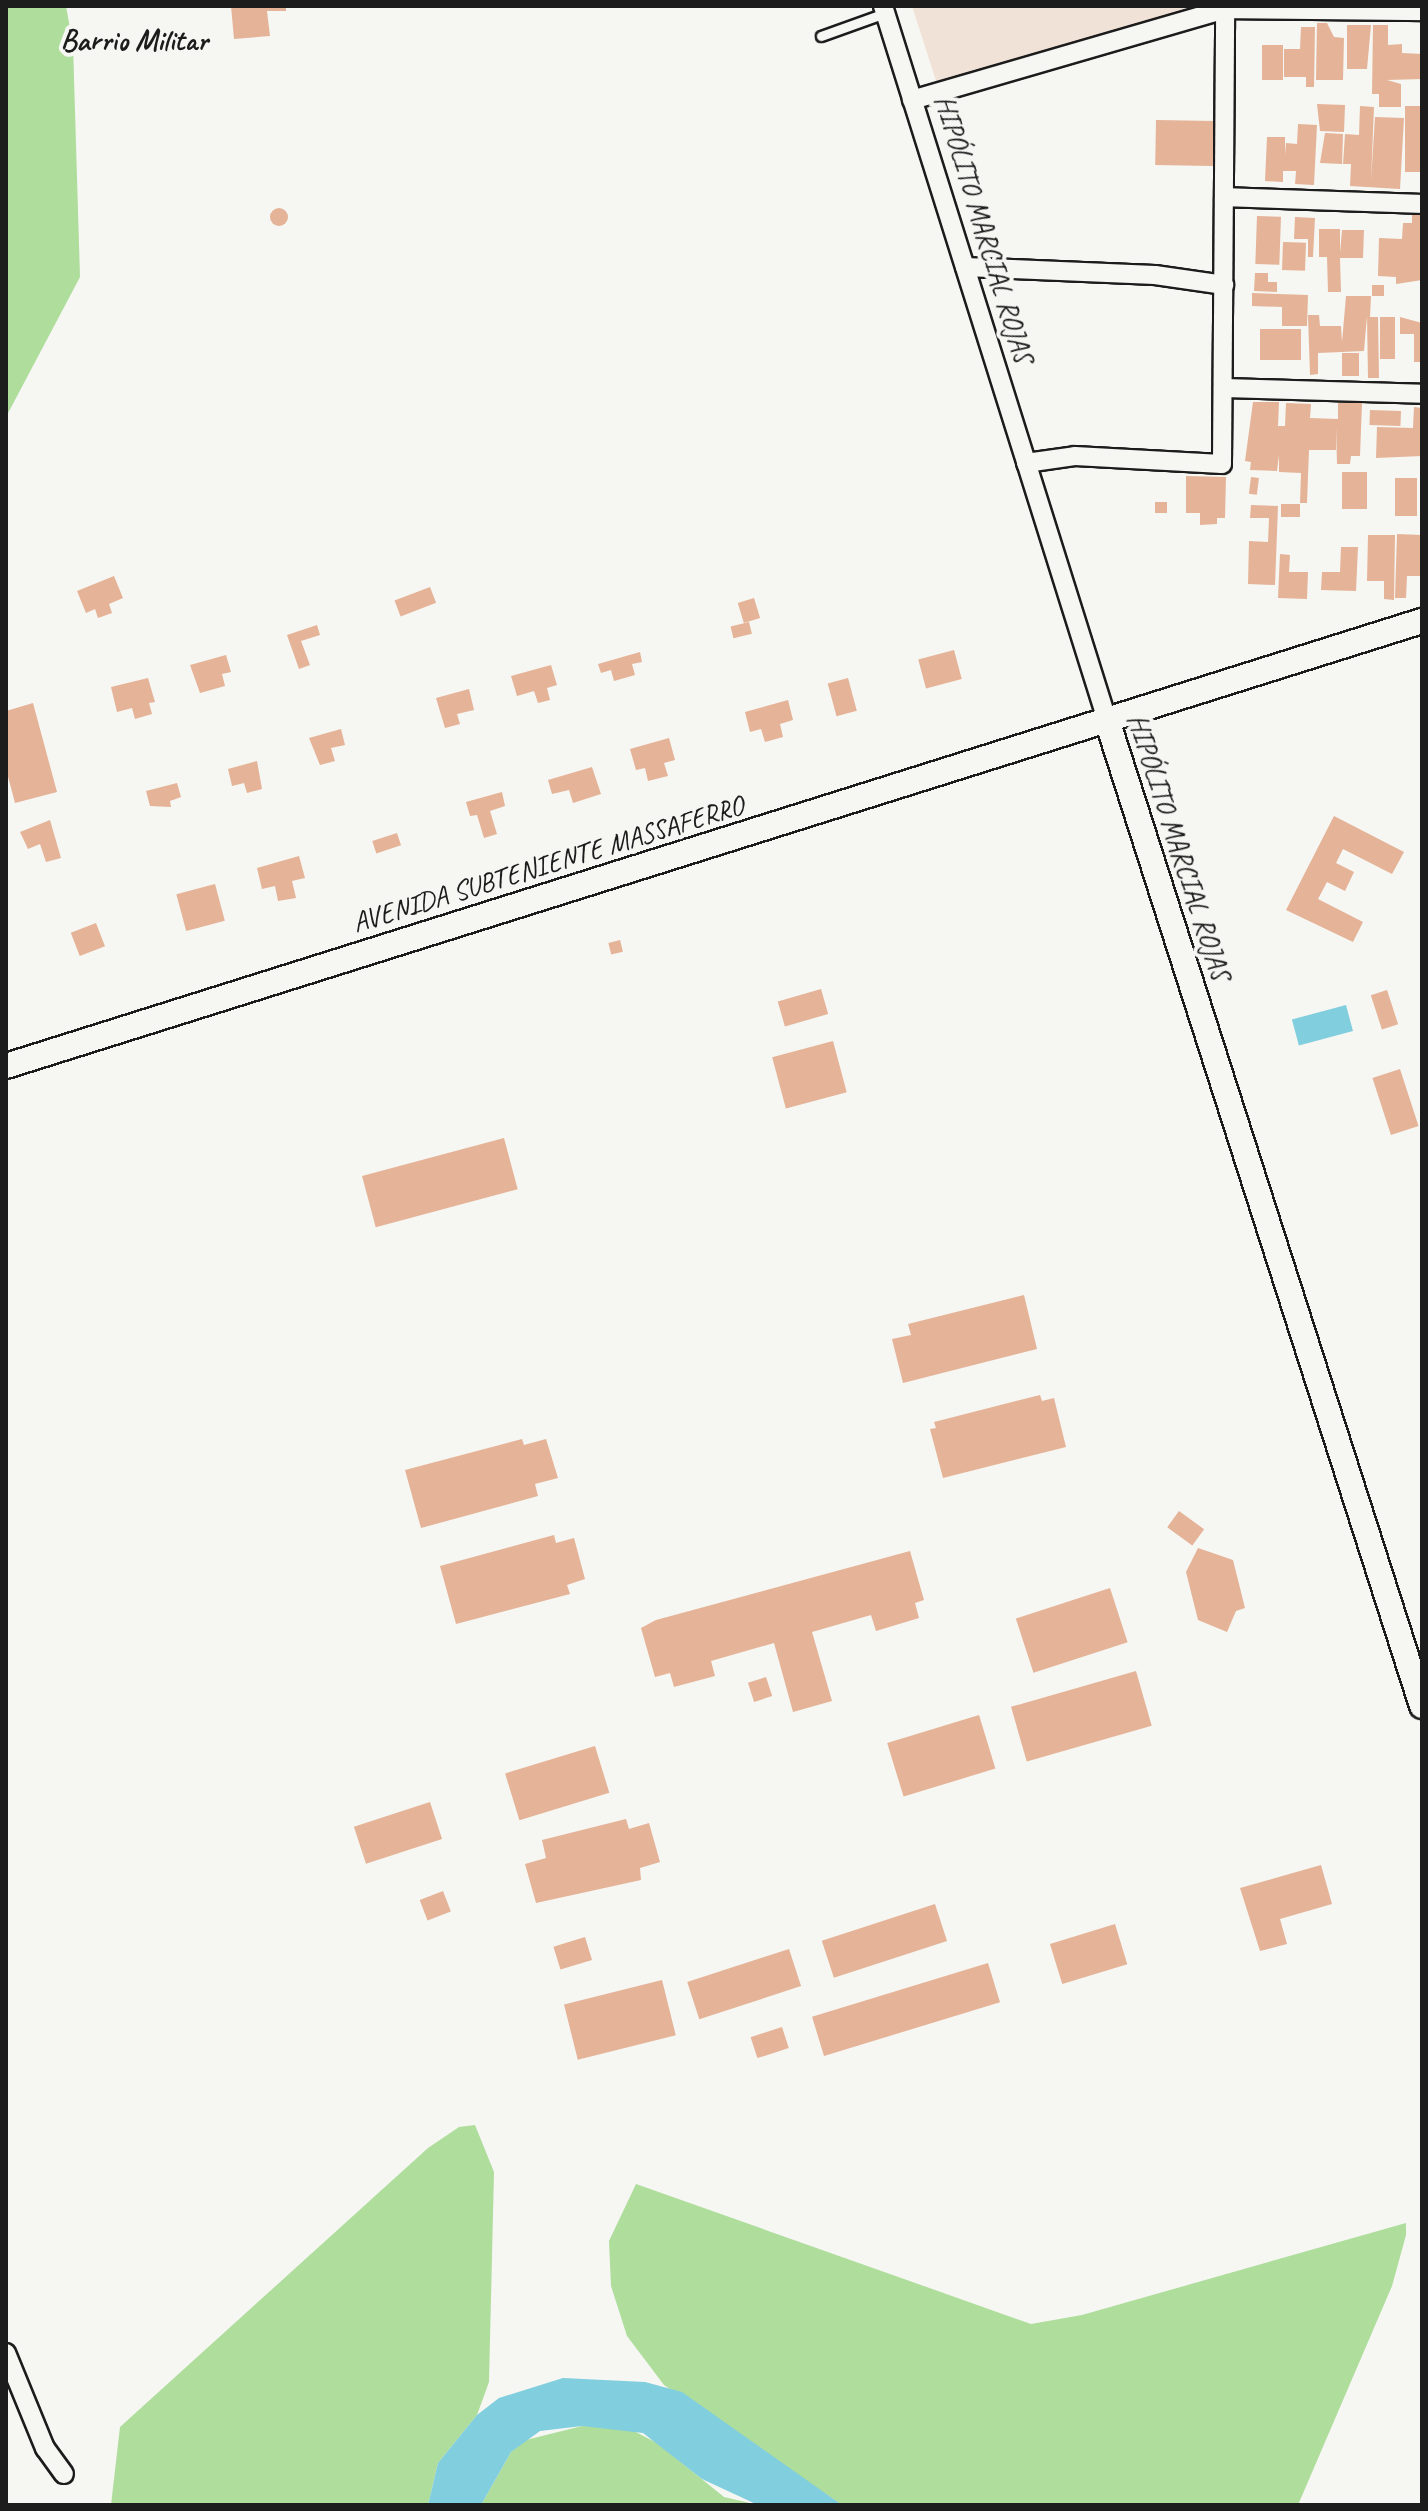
<!DOCTYPE html>
<html>
<head>
<meta charset="utf-8">
<style>
  body { margin:0 }
  #map { position:relative; width:1428px; height:2511px; overflow:hidden; background:#f6f6f2; font-family:Caveat,sans-serif }
  div>[style] { position:absolute }
  .built>* { inset:0; background:#f1e2d7 }
  .green>* { inset:0; background:#aedd9c }
  .water>* { inset:0; background:#80cede; transform-origin:0 0 }
  .building>* { inset:0; background:#e5b397; transform-origin:0 0 }
  .round { border-radius:50% }
  .roads { filter:drop-shadow(2px 0 #1c1c1c) drop-shadow(-2px 0 #1c1c1c) drop-shadow(0 2px #1c1c1c) drop-shadow(0 -2px #1c1c1c) }
  .lane>* { height:9px; margin:-4.5px; padding:0 4.5px; transform-origin:4.5px; border-radius:4.5px; background:#f6f6f2 }
  .street>* { height:18px; margin:-9px; padding:0 9px; transform-origin:9px; border-radius:9px; background:#f6f6f2 }
  .secondary>* { height:24px; margin:-12px; padding:0 12px; transform-origin:12px; border-radius:12px; background:#f6f6f2 }
  span { translate:-50% -50%; white-space:nowrap; text-align:center; line-height:1.15; -webkit-text-stroke:8px #f6f6f2; paint-order:stroke }
  .street-label { font-size:28px; color:#1c1c1c }
  .neighbourhood-label { font-size:30px; color:#1c1c1c; font-weight:700 }
  .frame { position:absolute; inset:0; border:8px solid #1c1c1c; pointer-events:none }
</style>
</head>
<body>
<div id="map">
  <div class="built">
    <i style="clip-path:polygon(912px 6px,1205px 6px,938px 87px)"></i>
  </div>
  <div class="green">
    <i style="clip-path:polygon(6px 6px,66px 6px,73px 45px,80px 277px,6px 417px)"></i>
    <i style="clip-path:polygon(475px 2125px,494px 2172px,489px 2382px,477px 2415px,438px 2463px,428px 2505px,111px 2505px,120px 2427px,428px 2148px,459px 2127px)"></i>
    <i style="clip-path:polygon(636px 2184px,1031px 2324px,1082px 2315px,1406px 2223px,1406px 2235px,1392px 2286px,1298px 2505px,842px 2505px,664px 2385px,627px 2336px,611px 2286px,609px 2241px)"></i>
    <i style="clip-path:polygon(582px 2426px,626px 2427px,657px 2443px,724px 2497px,758px 2505px,481px 2505px,511px 2452px,526px 2440px)"></i>
  </div>
  <div class="water">
    <i style="left:1346px;top:1005px;width:27px;height:56px;rotate:75deg"></i>
    <i style="clip-path:polygon(563px 2378px,645px 2382px,682px 2392px,842px 2505px,758px 2505px,702px 2479px,643px 2433px,582px 2426px,540px 2431px,511px 2452px,481px 2505px,428px 2505px,438px 2463px,477px 2415px,499px 2398px)"></i>
  </div>
  <div class="building">
    <i style="clip-path:polygon(231px 6px,286px 6px,286px 11px,267px 11px,270px 36px,234px 39px)"></i>
    <i style="clip-path:polygon(1317px 23px,1327px 23px,1334px 37px,1344px 38px,1343px 80px,1316px 80px)"></i>
    <i style="clip-path:polygon(1347px 25px,1371px 25px,1367px 69px,1347px 69px)"></i>
    <i style="clip-path:polygon(1373px 25px,1388px 25px,1388px 45px,1402px 44px,1402px 53px,1422px 54px,1422px 79px,1387px 80px,1401px 84px,1401px 107px,1379px 107px,1379px 94px,1372px 94px)"></i>
    <i style="clip-path:polygon(1301px 27px,1315px 27px,1314px 87px,1306px 87px,1306px 77px,1284px 77px,1284px 49px,1300px 49px)"></i>
    <i style="left:1262px;top:45px;width:21px;height:35px"></i>
    <i style="clip-path:polygon(1317px 104px,1345px 105px,1344px 132px,1320px 131px)"></i>
    <i style="clip-path:polygon(1360px 106px,1374px 107px,1371px 181px,1375px 117px,1404px 118px,1400px 189px,1350px 186px,1351px 164px,1343px 164px,1345px 134px,1359px 135px)"></i>
    <i style="left:1405px;top:106px;width:17px;height:66px"></i>
    <i style="left:1156px;top:120px;width:58px;height:45px;rotate:1deg"></i>
    <i style="clip-path:polygon(1298px 124px,1317px 125px,1314px 185px,1295px 184px,1296px 171px,1283px 171px,1283px 182px,1265px 181px,1267px 137px,1285px 137px,1285px 155px,1286px 143px,1297px 144px)"></i>
    <i style="clip-path:polygon(1325px 133px,1343px 134px,1342px 164px,1320px 163px)"></i>
    <i class="round" style="left:270px;top:208px;width:18px;height:18px"></i>
    <i style="clip-path:polygon(1412px 214px,1422px 214px,1422px 280px,1396px 284px,1396px 277px,1378px 276px,1379px 238px,1402px 239px,1403px 223px,1412px 223px)"></i>
    <i style="left:1257px;top:216px;width:24px;height:48px;rotate:2deg"></i>
    <i style="clip-path:polygon(1295px 217px,1315px 218px,1313px 257px,1308px 257px,1308px 239px,1294px 239px)"></i>
    <i style="clip-path:polygon(1319px 229px,1340px 229px,1340px 253px,1342px 230px,1364px 230px,1363px 258px,1340px 258px,1341px 292px,1328px 292px,1327px 257px,1319px 257px)"></i>
    <i style="left:1283px;top:242px;width:23px;height:28px;rotate:2deg"></i>
    <i style="clip-path:polygon(1255px 273px,1268px 273px,1268px 282px,1277px 282px,1277px 292px,1254px 291px)"></i>
    <i style="left:1372px;top:285px;width:12px;height:11px"></i>
    <i style="clip-path:polygon(1252px 293px,1308px 295px,1307px 326px,1282px 326px,1282px 307px,1252px 306px)"></i>
    <i style="clip-path:polygon(1346px 296px,1371px 296px,1370px 317px,1378px 317px,1379px 378px,1368px 378px,1367px 316px,1364px 351px,1318px 353px,1318px 374px,1310px 375px,1308px 315px,1319px 315px,1320px 326px,1341px 326px,1342px 342px)"></i>
    <i style="left:1380px;top:317px;width:15px;height:42px"></i>
    <i style="clip-path:polygon(1400px 317px,1422px 323px,1422px 362px,1414px 362px,1414px 334px,1400px 334px)"></i>
    <i style="left:1260px;top:329px;width:41px;height:31px"></i>
    <i style="left:1342px;top:353px;width:17px;height:23px"></i>
    <i style="clip-path:polygon(1253px 402px,1279px 402px,1278px 426px,1285px 426px,1286px 403px,1311px 404px,1310px 418px,1338px 419px,1338px 403px,1362px 403px,1360px 456px,1351px 456px,1350px 464px,1337px 464px,1336px 427px,1336px 450px,1309px 450px,1307px 503px,1300px 503px,1301px 473px,1279px 472px,1279px 455px,1277px 471px,1250px 470px,1251px 462px,1245px 461px)"></i>
    <i style="clip-path:polygon(1414px 407px,1422px 408px,1422px 456px,1376px 458px,1377px 427px,1413px 428px)"></i>
    <i style="left:1370px;top:410px;width:31px;height:15px;rotate:2deg"></i>
    <i style="left:1342px;top:472px;width:25px;height:37px"></i>
    <i style="clip-path:polygon(1186px 476px,1226px 477px,1225px 518px,1217px 518px,1217px 524px,1200px 525px,1200px 513px,1186px 513px)"></i>
    <i style="left:1251px;top:477px;width:8px;height:17px;rotate:7deg"></i>
    <i style="left:1395px;top:478px;width:22px;height:38px"></i>
    <i style="left:1155px;top:502px;width:12px;height:11px"></i>
    <i style="left:1281px;top:504px;width:19px;height:13px"></i>
    <i style="clip-path:polygon(1251px 505px,1278px 506px,1275px 585px,1248px 584px,1249px 541px,1268px 542px,1269px 518px,1250px 518px)"></i>
    <i style="clip-path:polygon(1397px 534px,1422px 535px,1422px 576px,1407px 576px,1406px 598px,1395px 598px)"></i>
    <i style="clip-path:polygon(1368px 535px,1395px 535px,1394px 600px,1384px 599px,1384px 581px,1367px 581px)"></i>
    <i style="clip-path:polygon(1341px 547px,1358px 547px,1356px 591px,1321px 590px,1322px 572px,1340px 572px)"></i>
    <i style="clip-path:polygon(1280px 554px,1290px 555px,1289px 572px,1308px 572px,1307px 599px,1278px 598px)"></i>
    <i style="clip-path:polygon(114px 576px,123px 598px,109px 604px,112px 613px,98px 618px,95px 609px,86px 613px,77px 591px)"></i>
    <i style="left:430px;top:587px;width:17px;height:38px;rotate:69deg"></i>
    <i style="left:754px;top:598px;width:21px;height:17px;rotate:73deg"></i>
    <i style="left:749px;top:622px;width:12px;height:19px;rotate:76deg"></i>
    <i style="clip-path:polygon(317px 625px,320px 635px,301px 641px,310px 665px,299px 669px,287px 635px)"></i>
    <i style="left:954px;top:650px;width:30px;height:37px;rotate:75deg"></i>
    <i style="clip-path:polygon(640px 652px,642px 662px,632px 664px,635px 675px,614px 681px,611px 670px,601px 673px,598px 664px)"></i>
    <i style="clip-path:polygon(226px 655px,231px 672px,222px 674px,225px 686px,200px 693px,190px 665px)"></i>
    <i style="clip-path:polygon(551px 665px,557px 685px,547px 688px,550px 700px,538px 703px,534px 691px,517px 696px,511px 676px)"></i>
    <i style="clip-path:polygon(148px 678px,155px 702px,149px 703px,152px 714px,135px 719px,132px 708px,117px 712px,111px 687px)"></i>
    <i style="left:848px;top:678px;width:34px;height:21px;rotate:75deg"></i>
    <i style="clip-path:polygon(469px 689px,474px 710px,457px 714px,460px 724px,445px 728px,436px 698px)"></i>
    <i style="clip-path:polygon(788px 700px,793px 720px,780px 724px,783px 737px,765px 742px,761px 729px,750px 732px,745px 712px)"></i>
    <i style="clip-path:polygon(33px 703px,57px 792px,15px 803px,6px 769px,6px 711px)"></i>
    <i style="clip-path:polygon(341px 729px,345px 745px,331px 748px,335px 761px,320px 765px,309px 738px)"></i>
    <i style="clip-path:polygon(669px 738px,675px 760px,664px 763px,668px 776px,648px 781px,645px 768px,636px 770px,630px 749px)"></i>
    <i style="clip-path:polygon(257px 761px,262px 789px,247px 793px,244px 783px,232px 786px,228px 769px)"></i>
    <i style="clip-path:polygon(592px 767px,601px 794px,573px 803px,569px 790px,552px 794px,548px 780px)"></i>
    <i style="clip-path:polygon(177px 783px,181px 797px,170px 801px,171px 807px,150px 806px,146px 791px)"></i>
    <i style="clip-path:polygon(502px 792px,505px 806px,490px 811px,497px 834px,484px 838px,477px 815px,470px 816px,466px 802px)"></i>
    <i style="clip-path:polygon(1334px 816px,1404px 852px,1392px 874px,1343px 849px,1336px 863px,1354px 872px,1345px 891px,1327px 882px,1318px 899px,1363px 922px,1353px 942px,1286px 910px)"></i>
    <i style="clip-path:polygon(50px 820px,61px 858px,46px 862px,40px 844px,28px 849px,20px 832px)"></i>
    <i style="left:397px;top:833px;width:13px;height:26px;rotate:72deg"></i>
    <i style="clip-path:polygon(299px 856px,305px 878px,292px 881px,296px 898px,278px 901px,275px 886px,262px 889px,257px 868px)"></i>
    <i style="left:215px;top:884px;width:38px;height:40px;rotate:75deg"></i>
    <i style="left:96px;top:923px;width:25px;height:27px;rotate:69deg"></i>
    <i style="left:620px;top:940px;width:12px;height:12px;rotate:76deg"></i>
    <i style="left:821px;top:989px;width:26px;height:45px;rotate:74deg"></i>
    <i style="left:1387px;top:990px;width:36px;height:17px;rotate:72deg"></i>
    <i style="left:833px;top:1041px;width:53px;height:63px;rotate:75deg"></i>
    <i style="left:1400px;top:1069px;width:60px;height:29px;rotate:72deg"></i>
    <i style="left:504px;top:1138px;width:53px;height:147px;rotate:75deg"></i>
    <i style="clip-path:polygon(1024px 1295px,1037px 1349px,903px 1383px,892px 1339px,911px 1335px,908px 1324px)"></i>
    <i style="clip-path:polygon(1040px 1395px,1042px 1401px,1054px 1398px,1066px 1447px,943px 1478px,930px 1429px,936px 1428px,934px 1422px)"></i>
    <i style="clip-path:polygon(522px 1439px,524px 1445px,546px 1439px,558px 1478px,535px 1484px,538px 1496px,421px 1528px,405px 1470px)"></i>
    <i style="left:1179px;top:1511px;width:31px;height:20px;rotate:36deg"></i>
    <i style="clip-path:polygon(554px 1535px,556px 1543px,574px 1538px,585px 1579px,567px 1585px,570px 1594px,456px 1624px,440px 1566px)"></i>
    <i style="clip-path:polygon(1198px 1548px,1233px 1560px,1245px 1608px,1236px 1611px,1227px 1632px,1198px 1620px,1186px 1572px)"></i>
    <i style="clip-path:polygon(910px 1551px,924px 1600px,915px 1603px,919px 1618px,876px 1631px,871px 1615px,812px 1632px,832px 1701px,793px 1712px,774px 1643px,711px 1661px,715px 1676px,674px 1687px,670px 1673px,655px 1677px,641px 1628px,656px 1620px)"></i>
    <i style="left:1110px;top:1588px;width:57px;height:99px;rotate:72deg"></i>
    <i style="left:1136px;top:1671px;width:57px;height:130px;rotate:74deg"></i>
    <i style="left:766px;top:1677px;width:20px;height:19px;rotate:72deg"></i>
    <i style="left:979px;top:1715px;width:56px;height:96px;rotate:73deg"></i>
    <i style="left:595px;top:1746px;width:49px;height:94px;rotate:73deg"></i>
    <i style="left:430px;top:1802px;width:39px;height:80px;rotate:72deg"></i>
    <i style="clip-path:polygon(626px 1819px,629px 1829px,649px 1823px,660px 1862px,640px 1868px,641px 1880px,536px 1903px,525px 1864px,546px 1858px,542px 1840px)"></i>
    <i style="clip-path:polygon(1321px 1865px,1332px 1904px,1280px 1919px,1287px 1944px,1260px 1951px,1240px 1888px)"></i>
    <i style="left:443px;top:1891px;width:22px;height:25px;rotate:69deg"></i>
    <i style="left:935px;top:1904px;width:39px;height:119px;rotate:72deg"></i>
    <i style="left:1115px;top:1924px;width:42px;height:68px;rotate:73deg"></i>
    <i style="left:585px;top:1937px;width:24px;height:33px;rotate:73deg"></i>
    <i style="left:789px;top:1949px;width:39px;height:107px;rotate:72deg"></i>
    <i style="left:988px;top:1963px;width:41px;height:184px;rotate:73deg"></i>
    <i style="left:662px;top:1980px;width:57px;height:101px;rotate:76deg"></i>
    <i style="left:782px;top:2027px;width:22px;height:33px;rotate:72deg"></i>
  </div>
  <div class="roads">
    <div class="lane">
      <i style="left:821px;top:36px;width:68px;rotate:-19.8deg"></i>
    </div>
    <div class="street">
      <i style="left:883px;top:6px;width:748px;rotate:72.58deg"></i>
      <i style="left:912px;top:100px;width:326px;rotate:-16.2deg"></i>
      <i style="left:1225px;top:9px;width:197px;rotate:0.6deg"></i>
      <i style="left:1224px;top:197px;width:198px;rotate:2deg"></i>
      <i style="left:965px;top:267px;width:190px;rotate:2.4deg"></i>
      <i style="left:1155px;top:275px;width:70px;rotate:8.2deg"></i>
      <i style="left:1225px;top:388px;width:197px;rotate:1.7deg"></i>
      <i style="left:1026px;top:463px;width:49px;rotate:-8.1deg"></i>
      <i style="left:1075px;top:456px;width:147px;rotate:3.1deg"></i>
      <i style="left:1222px;top:464px;width:458px;rotate:-89.6deg"></i>
      <i style="left:6px;top:2353px;width:103px;rotate:67.7deg"></i>
      <i style="left:45px;top:2448px;width:32px;rotate:54deg"></i>
    </div>
    <div class="secondary">
      <i style="left:1107px;top:720px;width:1035px;rotate:72.28deg"></i>
      <i style="left:6px;top:1066px;width:1484px;rotate:-17.45deg"></i>
    </div>
  </div>
  <div class="street-label">
    <span style="left:984px;top:229px;rotate:73deg">HIPÓLITO MARCIAL ROJAS</span>
    <span style="left:1179px;top:847px;rotate:72deg">HIPÓLITO MARCIAL ROJAS</span>
    <span style="left:548px;top:864px;rotate:-17deg">AVENIDA SUBTENIENTE MASSAFERRO</span>
  </div>
  <div class="neighbourhood-label">
    <span style="left:134px;top:40px">Barrio Militar</span>
  </div>
  <div class="frame"></div>
</div>
</body>
</html>
